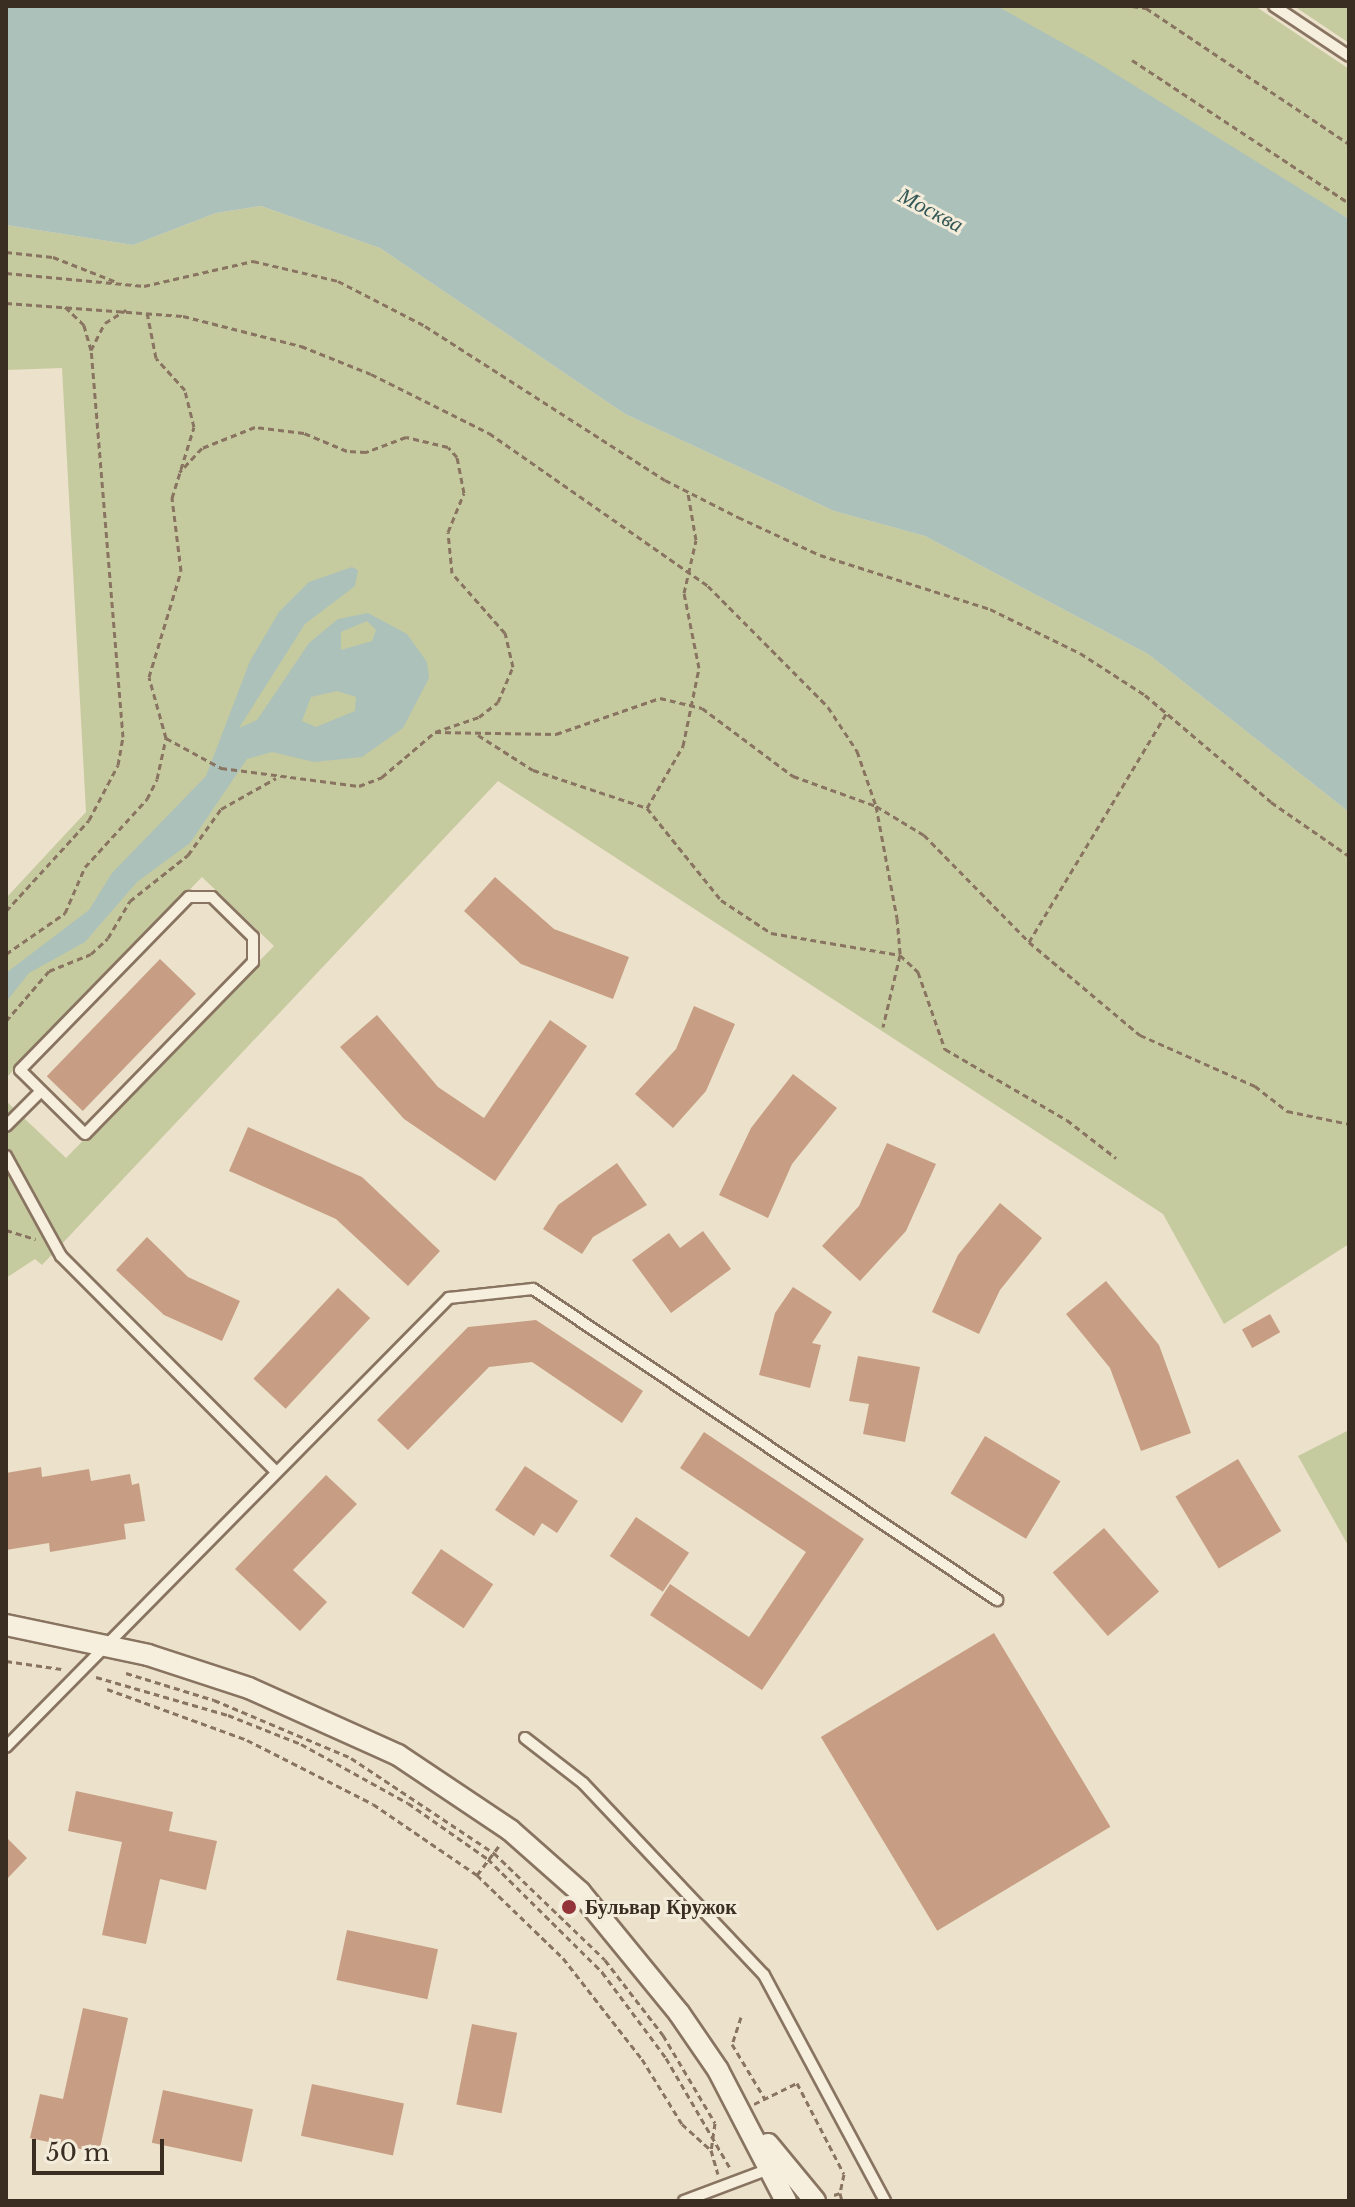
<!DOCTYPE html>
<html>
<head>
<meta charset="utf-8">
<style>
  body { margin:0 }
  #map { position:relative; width:1355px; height:2207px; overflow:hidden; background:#ece1cb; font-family:"Libre Baskerville",serif }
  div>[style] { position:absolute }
  .green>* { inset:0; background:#c6ca9f }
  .water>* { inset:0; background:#abc1ba }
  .building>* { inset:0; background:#c79e84; transform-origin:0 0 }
  .path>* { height:3px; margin-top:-1.5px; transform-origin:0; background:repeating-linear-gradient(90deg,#887460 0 6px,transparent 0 10px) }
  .roads { filter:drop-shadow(2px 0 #887460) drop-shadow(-2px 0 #887460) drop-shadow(0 2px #887460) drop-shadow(0 -2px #887460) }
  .service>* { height:10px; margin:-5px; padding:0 5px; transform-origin:5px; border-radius:5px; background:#f7efde }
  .minor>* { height:20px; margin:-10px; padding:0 10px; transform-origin:10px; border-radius:10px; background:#f7efde }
  .dots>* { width:22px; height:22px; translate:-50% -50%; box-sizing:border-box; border:4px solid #f4ecda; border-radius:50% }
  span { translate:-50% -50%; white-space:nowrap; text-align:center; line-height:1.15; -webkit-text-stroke:6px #f4ecda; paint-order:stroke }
  .poi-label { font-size:20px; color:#3a2d22; font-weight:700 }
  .left { translate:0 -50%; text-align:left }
  .water-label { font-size:22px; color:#335855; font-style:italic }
  .frame { position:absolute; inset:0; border:8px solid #3a2d22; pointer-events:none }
  .scale { position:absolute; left:32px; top:2139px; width:132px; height:36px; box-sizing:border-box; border:4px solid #3a2d22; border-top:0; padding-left:10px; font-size:24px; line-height:28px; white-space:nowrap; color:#3a2d22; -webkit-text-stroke:6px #f4ecda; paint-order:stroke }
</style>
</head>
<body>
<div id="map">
  <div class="green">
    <i style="clip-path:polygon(997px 6px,1255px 6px,1349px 69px,1349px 219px)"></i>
    <i style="clip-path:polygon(1294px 6px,1349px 6px,1349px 43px)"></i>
    <i style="clip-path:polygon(261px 206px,380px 248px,625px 414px,834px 511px,925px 536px,1148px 654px,1349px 812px,1349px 1244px,1224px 1324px,1163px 1214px,498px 781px,42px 1265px,35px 1259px,6px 1278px,6px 1101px,66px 1158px,274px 946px,202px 877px,6px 1078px,6px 898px,86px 812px,62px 368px,6px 370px,6px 225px,133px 245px,216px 213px)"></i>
    <i style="clip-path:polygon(1349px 1430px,1349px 1547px,1298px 1456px)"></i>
  </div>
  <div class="water">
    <i style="clip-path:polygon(6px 6px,997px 6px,1093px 60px,1349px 219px,1349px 812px,1148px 654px,925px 536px,834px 511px,625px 414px,380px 248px,261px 206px,216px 213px,133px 245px,6px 225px)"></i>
    <i style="clip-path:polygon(evenodd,352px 567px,358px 570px,355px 586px,305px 624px,239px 728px,257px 720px,309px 643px,338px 619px,368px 613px,407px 634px,427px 662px,429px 678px,403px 728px,362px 757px,314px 762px,272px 752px,247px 759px,190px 843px,137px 882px,85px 942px,29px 973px,6px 1002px,6px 973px,89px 910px,112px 873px,206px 776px,250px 661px,279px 612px,309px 582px,352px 567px,367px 621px,376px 630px,372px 641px,341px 650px,341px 632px,367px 621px,352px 567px,337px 691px,356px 697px,355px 711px,316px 727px,302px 721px,311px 697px,337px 691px)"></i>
  </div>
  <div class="building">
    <i style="clip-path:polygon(495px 877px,554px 929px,629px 957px,613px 999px,521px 964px,464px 911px)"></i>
    <i style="left:160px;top:959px;width:50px;height:163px;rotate:44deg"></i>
    <i style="clip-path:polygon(694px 1006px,735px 1024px,706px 1091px,673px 1128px,635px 1094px,676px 1049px)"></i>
    <i style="clip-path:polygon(377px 1015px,438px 1087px,484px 1118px,550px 1020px,587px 1046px,495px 1181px,404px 1119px,340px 1047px)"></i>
    <i style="clip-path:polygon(793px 1074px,837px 1108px,792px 1164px,768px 1218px,719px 1195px,751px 1128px)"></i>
    <i style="clip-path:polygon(248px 1127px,362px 1177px,440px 1251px,408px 1286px,336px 1219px,229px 1171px)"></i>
    <i style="clip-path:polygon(887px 1143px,936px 1164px,906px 1231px,860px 1281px,822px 1246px,859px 1206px)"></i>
    <i style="clip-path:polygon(617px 1163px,647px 1205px,593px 1237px,582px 1254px,543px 1229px,558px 1205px)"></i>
    <i style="clip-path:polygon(1000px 1203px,1042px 1238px,1000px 1290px,979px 1334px,932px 1312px,958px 1255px)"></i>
    <i style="clip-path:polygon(703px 1231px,731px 1269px,671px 1313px,632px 1260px,669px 1233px,680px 1248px)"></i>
    <i style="clip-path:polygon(147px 1237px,188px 1277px,240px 1301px,222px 1341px,164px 1315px,116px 1270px)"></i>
    <i style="clip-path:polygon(1106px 1281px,1159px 1345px,1191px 1433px,1141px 1451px,1110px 1368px,1066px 1314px)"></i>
    <i style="clip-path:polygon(793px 1287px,832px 1312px,812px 1343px,821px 1345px,810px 1388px,759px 1375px,775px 1313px)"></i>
    <i style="left:338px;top:1288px;width:44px;height:124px;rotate:43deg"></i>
    <i style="left:1270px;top:1314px;width:21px;height:32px;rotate:61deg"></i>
    <i style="clip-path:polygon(536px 1320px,643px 1391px,622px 1423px,532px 1362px,489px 1367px,408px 1450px,377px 1420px,468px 1327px)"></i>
    <i style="clip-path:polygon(858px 1356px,920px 1367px,905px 1442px,863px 1434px,869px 1404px,849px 1401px)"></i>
    <i style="clip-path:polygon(704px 1432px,864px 1539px,762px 1690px,650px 1615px,670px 1584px,749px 1637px,806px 1552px,680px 1468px)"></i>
    <i style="left:985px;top:1436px;width:88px;height:67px;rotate:31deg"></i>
    <i style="left:1238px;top:1459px;width:84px;height:73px;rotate:59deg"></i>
    <i style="clip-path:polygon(525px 1466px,578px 1501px,557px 1533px,542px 1523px,534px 1536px,495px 1510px)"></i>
    <i style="clip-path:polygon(41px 1467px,42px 1477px,89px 1469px,91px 1481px,130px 1474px,132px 1485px,139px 1483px,145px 1521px,124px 1524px,126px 1539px,50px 1552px,49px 1543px,6px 1550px,6px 1473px)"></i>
    <i style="clip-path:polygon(326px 1475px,357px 1504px,293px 1570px,327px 1602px,300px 1631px,235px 1569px)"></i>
    <i style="left:636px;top:1517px;width:64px;height:47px;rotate:34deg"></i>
    <i style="left:1104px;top:1528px;width:84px;height:68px;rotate:49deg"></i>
    <i style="left:441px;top:1549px;width:63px;height:53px;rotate:34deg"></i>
    <i style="left:994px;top:1633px;width:226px;height:202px;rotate:59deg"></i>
    <i style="clip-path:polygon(76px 1791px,173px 1812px,169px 1831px,217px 1841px,206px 1890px,160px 1879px,146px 1944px,102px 1935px,122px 1842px,68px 1831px)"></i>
    <i style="clip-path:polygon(6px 1837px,27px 1858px,6px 1880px)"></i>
    <i style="left:347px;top:1930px;width:93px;height:51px;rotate:12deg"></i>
    <i style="clip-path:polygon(83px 2008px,128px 2018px,99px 2153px,30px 2138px,40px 2094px,63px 2099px)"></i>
    <i style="left:472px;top:2024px;width:46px;height:82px;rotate:11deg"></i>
    <i style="left:312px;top:2084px;width:94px;height:53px;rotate:12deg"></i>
    <i style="left:163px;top:2090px;width:92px;height:54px;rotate:12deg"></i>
  </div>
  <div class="path">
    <i style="left:1132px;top:6px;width:14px;rotate:8deg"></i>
    <i style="left:1146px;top:8px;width:244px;rotate:33.8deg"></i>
    <i style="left:1132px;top:60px;width:260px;rotate:33.4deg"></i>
    <i style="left:6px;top:252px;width:47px;rotate:6.1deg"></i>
    <i style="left:53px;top:257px;width:66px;rotate:21.5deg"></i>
    <i style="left:6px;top:273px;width:139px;rotate:5.4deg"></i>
    <i style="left:144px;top:286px;width:112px;rotate:-12.9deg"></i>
    <i style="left:253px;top:261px;width:87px;rotate:13.2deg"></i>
    <i style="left:338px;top:281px;width:98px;rotate:27.3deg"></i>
    <i style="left:425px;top:326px;width:285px;rotate:32.7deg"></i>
    <i style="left:665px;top:480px;width:82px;rotate:26.9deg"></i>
    <i style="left:738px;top:517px;width:90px;rotate:24.9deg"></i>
    <i style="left:820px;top:555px;width:178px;rotate:17.6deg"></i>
    <i style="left:990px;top:609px;width:100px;rotate:26.1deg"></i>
    <i style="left:1080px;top:653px;width:77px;rotate:32.9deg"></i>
    <i style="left:1145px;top:695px;width:165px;rotate:40.3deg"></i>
    <i style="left:1271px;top:802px;width:95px;rotate:34.7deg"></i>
    <i style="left:6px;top:303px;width:177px;rotate:4.2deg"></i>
    <i style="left:183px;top:316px;width:122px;rotate:14.3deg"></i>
    <i style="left:301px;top:346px;width:75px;rotate:21.8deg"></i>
    <i style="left:371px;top:374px;width:132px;rotate:26.6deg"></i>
    <i style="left:489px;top:433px;width:267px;rotate:34.9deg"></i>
    <i style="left:708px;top:586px;width:170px;rotate:45.2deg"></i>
    <i style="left:828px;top:707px;width:53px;rotate:56.6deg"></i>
    <i style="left:857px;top:751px;width:58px;rotate:70.9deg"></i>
    <i style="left:876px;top:806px;width:114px;rotate:79.4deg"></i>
    <i style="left:897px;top:918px;width:37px;rotate:85deg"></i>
    <i style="left:900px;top:955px;width:74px;rotate:103.3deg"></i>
    <i style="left:91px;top:350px;width:30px;rotate:-63deg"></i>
    <i style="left:105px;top:323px;width:25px;rotate:-32deg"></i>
    <i style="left:435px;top:732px;width:121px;rotate:0.9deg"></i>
    <i style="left:556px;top:734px;width:110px;rotate:-19.1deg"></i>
    <i style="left:660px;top:698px;width:43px;rotate:13.4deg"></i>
    <i style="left:702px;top:708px;width:114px;rotate:36.8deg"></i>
    <i style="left:793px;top:776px;width:88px;rotate:19.9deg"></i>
    <i style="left:876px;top:806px;width:56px;rotate:31.1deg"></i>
    <i style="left:924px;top:835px;width:150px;rotate:45.5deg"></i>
    <i style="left:1029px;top:942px;width:145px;rotate:40deg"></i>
    <i style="left:1140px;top:1035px;width:126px;rotate:23.9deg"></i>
    <i style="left:1255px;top:1086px;width:41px;rotate:38deg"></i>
    <i style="left:1287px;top:1111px;width:63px;rotate:11.8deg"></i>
    <i style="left:478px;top:735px;width:65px;rotate:32.5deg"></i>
    <i style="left:533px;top:770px;width:120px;rotate:18.4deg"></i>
    <i style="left:647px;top:808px;width:118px;rotate:51.2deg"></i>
    <i style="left:721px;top:900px;width:60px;rotate:33.4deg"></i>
    <i style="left:771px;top:933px;width:131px;rotate:9.7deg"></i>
    <i style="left:900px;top:955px;width:25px;rotate:43deg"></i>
    <i style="left:918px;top:972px;width:82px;rotate:70.7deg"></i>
    <i style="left:945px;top:1049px;width:141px;rotate:30.2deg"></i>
    <i style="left:1067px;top:1120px;width:62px;rotate:37.8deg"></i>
    <i style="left:166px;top:738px;width:63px;rotate:28.6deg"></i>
    <i style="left:221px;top:768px;width:139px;rotate:7.4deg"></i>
    <i style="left:359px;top:786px;width:25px;rotate:-21deg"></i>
    <i style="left:382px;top:777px;width:70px;rotate:-40.3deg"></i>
    <i style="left:435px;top:732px;width:46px;rotate:-18.8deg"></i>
    <i style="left:479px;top:717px;width:24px;rotate:-38deg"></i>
    <i style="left:498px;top:702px;width:38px;rotate:-67deg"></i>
    <i style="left:513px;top:667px;width:35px;rotate:-103deg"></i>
    <i style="left:505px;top:633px;width:80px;rotate:-131.5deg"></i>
    <i style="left:452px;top:573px;width:41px;rotate:-95.6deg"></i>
    <i style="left:448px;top:532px;width:42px;rotate:-67.7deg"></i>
    <i style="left:464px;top:493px;width:37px;rotate:-101deg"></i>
    <i style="left:457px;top:457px;width:13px;rotate:-132deg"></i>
    <i style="left:448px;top:447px;width:43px;rotate:-166.6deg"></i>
    <i style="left:406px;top:437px;width:43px;rotate:159.4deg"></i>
    <i style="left:366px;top:452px;width:19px;rotate:-177deg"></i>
    <i style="left:347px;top:451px;width:47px;rotate:-157.3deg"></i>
    <i style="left:304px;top:433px;width:49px;rotate:-173deg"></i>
    <i style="left:255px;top:427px;width:57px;rotate:158.4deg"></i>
    <i style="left:202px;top:448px;width:33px;rotate:133deg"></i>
    <i style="left:647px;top:808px;width:72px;rotate:-59.9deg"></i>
    <i style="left:683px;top:746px;width:80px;rotate:-78.4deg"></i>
    <i style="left:699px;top:668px;width:76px;rotate:-101.3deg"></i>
    <i style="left:684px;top:593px;width:54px;rotate:-77.2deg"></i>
    <i style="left:696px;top:540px;width:48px;rotate:-99.7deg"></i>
    <i style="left:6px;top:911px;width:123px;rotate:-47.6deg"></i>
    <i style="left:89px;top:820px;width:62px;rotate:-62.2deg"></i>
    <i style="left:118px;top:765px;width:28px;rotate:-80deg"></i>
    <i style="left:123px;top:737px;width:388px;rotate:-94.7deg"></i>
    <i style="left:91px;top:350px;width:26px;rotate:-106deg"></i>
    <i style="left:84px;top:325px;width:28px;rotate:-136deg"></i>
    <i style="left:1029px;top:942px;width:268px;rotate:-59deg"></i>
    <i style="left:6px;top:954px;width:72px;rotate:-34.8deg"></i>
    <i style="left:65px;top:913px;width:50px;rotate:-66.5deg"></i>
    <i style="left:85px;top:867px;width:92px;rotate:-47.6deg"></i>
    <i style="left:147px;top:799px;width:22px;rotate:-63deg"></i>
    <i style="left:157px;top:779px;width:42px;rotate:-77.6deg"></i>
    <i style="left:166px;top:738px;width:63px;rotate:-105.6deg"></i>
    <i style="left:149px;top:677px;width:111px;rotate:-73.2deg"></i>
    <i style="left:181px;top:571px;width:74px;rotate:-97deg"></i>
    <i style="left:172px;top:498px;width:74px;rotate:-72.8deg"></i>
    <i style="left:194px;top:427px;width:38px;rotate:-104deg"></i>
    <i style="left:185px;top:390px;width:43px;rotate:-132.2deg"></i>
    <i style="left:156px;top:358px;width:47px;rotate:-101.1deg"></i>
    <i style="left:6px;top:1021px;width:66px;rotate:-49.3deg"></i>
    <i style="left:49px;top:971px;width:45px;rotate:-22deg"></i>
    <i style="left:91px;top:954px;width:23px;rotate:-43deg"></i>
    <i style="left:108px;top:938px;width:43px;rotate:-59.3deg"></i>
    <i style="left:130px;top:901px;width:74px;rotate:-38.4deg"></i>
    <i style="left:188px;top:855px;width:57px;rotate:-54.3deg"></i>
    <i style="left:221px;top:809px;width:63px;rotate:-29.4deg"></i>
    <i style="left:6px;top:1230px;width:31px;rotate:17deg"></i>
    <i style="left:6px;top:1661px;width:56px;rotate:8.3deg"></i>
    <i style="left:126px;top:1673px;width:92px;rotate:17.1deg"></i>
    <i style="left:214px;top:1700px;width:149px;rotate:22.9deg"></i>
    <i style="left:351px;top:1758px;width:172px;rotate:33.6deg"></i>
    <i style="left:494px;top:1853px;width:154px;rotate:43.9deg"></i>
    <i style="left:605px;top:1960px;width:95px;rotate:52.3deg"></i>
    <i style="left:663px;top:2035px;width:102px;rotate:59.4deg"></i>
    <i style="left:715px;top:2123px;width:27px;rotate:98deg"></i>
    <i style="left:96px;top:1677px;width:137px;rotate:16.1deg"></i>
    <i style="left:228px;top:1715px;width:79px;rotate:21.7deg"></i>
    <i style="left:301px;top:1744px;width:122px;rotate:28.9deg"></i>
    <i style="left:408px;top:1803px;width:98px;rotate:35deg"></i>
    <i style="left:488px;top:1859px;width:161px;rotate:44.7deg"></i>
    <i style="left:602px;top:1972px;width:107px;rotate:53.3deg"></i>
    <i style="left:666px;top:2058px;width:127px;rotate:59.8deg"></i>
    <i style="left:107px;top:1689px;width:149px;rotate:20deg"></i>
    <i style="left:247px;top:1740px;width:141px;rotate:26.9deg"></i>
    <i style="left:373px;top:1804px;width:126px;rotate:34.3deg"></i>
    <i style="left:477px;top:1875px;width:120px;rotate:44deg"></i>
    <i style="left:563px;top:1958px;width:128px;rotate:52deg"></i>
    <i style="left:642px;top:2059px;width:76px;rotate:58.4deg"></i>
    <i style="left:682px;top:2124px;width:39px;rotate:42deg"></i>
    <i style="left:711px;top:2150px;width:25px;rotate:74deg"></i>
    <i style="left:477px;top:1875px;width:36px;rotate:-53deg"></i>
    <i style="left:741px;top:2017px;width:28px;rotate:108deg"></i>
    <i style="left:732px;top:2044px;width:64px;rotate:59deg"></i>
    <i style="left:754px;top:2104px;width:48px;rotate:-26deg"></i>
    <i style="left:797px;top:2083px;width:102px;rotate:62.7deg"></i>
    <i style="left:844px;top:2174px;width:19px;rotate:102deg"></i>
    <i style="left:834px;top:2195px;width:6px;rotate:-18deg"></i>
    <i style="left:840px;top:2193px;width:8px;rotate:76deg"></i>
  </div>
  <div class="roads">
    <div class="service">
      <i style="left:1274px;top:6px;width:90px;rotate:33.7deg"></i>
      <i style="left:189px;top:897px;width:23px"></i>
      <i style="left:212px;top:897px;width:57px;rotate:44.3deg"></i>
      <i style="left:253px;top:937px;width:25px;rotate:90deg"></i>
      <i style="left:253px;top:962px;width:240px;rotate:134.3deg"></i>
      <i style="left:85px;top:1134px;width:91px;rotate:-135.4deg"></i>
      <i style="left:20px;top:1070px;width:242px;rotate:-45.7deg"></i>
      <i style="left:6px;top:1126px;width:49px;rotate:-45deg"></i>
      <i style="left:6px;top:1156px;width:114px;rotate:61.2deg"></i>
      <i style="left:61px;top:1256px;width:305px;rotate:45.1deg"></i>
      <i style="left:525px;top:1738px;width:73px;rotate:37.8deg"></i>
      <i style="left:583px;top:1783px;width:264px;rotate:46.7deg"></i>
      <i style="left:764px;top:1975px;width:256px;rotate:61.8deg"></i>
      <i style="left:6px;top:1747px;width:631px;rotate:-45.39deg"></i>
      <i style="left:449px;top:1298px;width:84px;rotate:-6.1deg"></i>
      <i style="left:533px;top:1289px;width:559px;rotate:33.83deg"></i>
      <i style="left:684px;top:2201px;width:94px;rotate:-20.6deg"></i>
    </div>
    <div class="minor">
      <i style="left:6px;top:1625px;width:145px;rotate:11.9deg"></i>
      <i style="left:148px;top:1655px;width:106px;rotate:18.1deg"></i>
      <i style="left:249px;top:1688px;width:163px;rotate:24.2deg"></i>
      <i style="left:398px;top:1755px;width:135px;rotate:33.8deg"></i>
      <i style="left:510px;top:1830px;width:94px;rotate:41.5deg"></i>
      <i style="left:580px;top:1892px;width:156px;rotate:50.7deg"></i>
      <i style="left:679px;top:2013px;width:69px;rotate:55.6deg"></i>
      <i style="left:718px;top:2070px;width:148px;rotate:62.6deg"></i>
      <i style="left:768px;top:2144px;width:74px;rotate:50.5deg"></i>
    </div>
  </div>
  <div class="dots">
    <i style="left:569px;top:1907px;background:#933438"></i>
  </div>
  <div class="poi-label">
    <span class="left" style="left:585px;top:1907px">Бульвар Кружок</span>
  </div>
  <div class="water-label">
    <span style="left:931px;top:210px;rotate:28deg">Москва</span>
  </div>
  <div class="frame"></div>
  <div class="scale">50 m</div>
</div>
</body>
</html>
